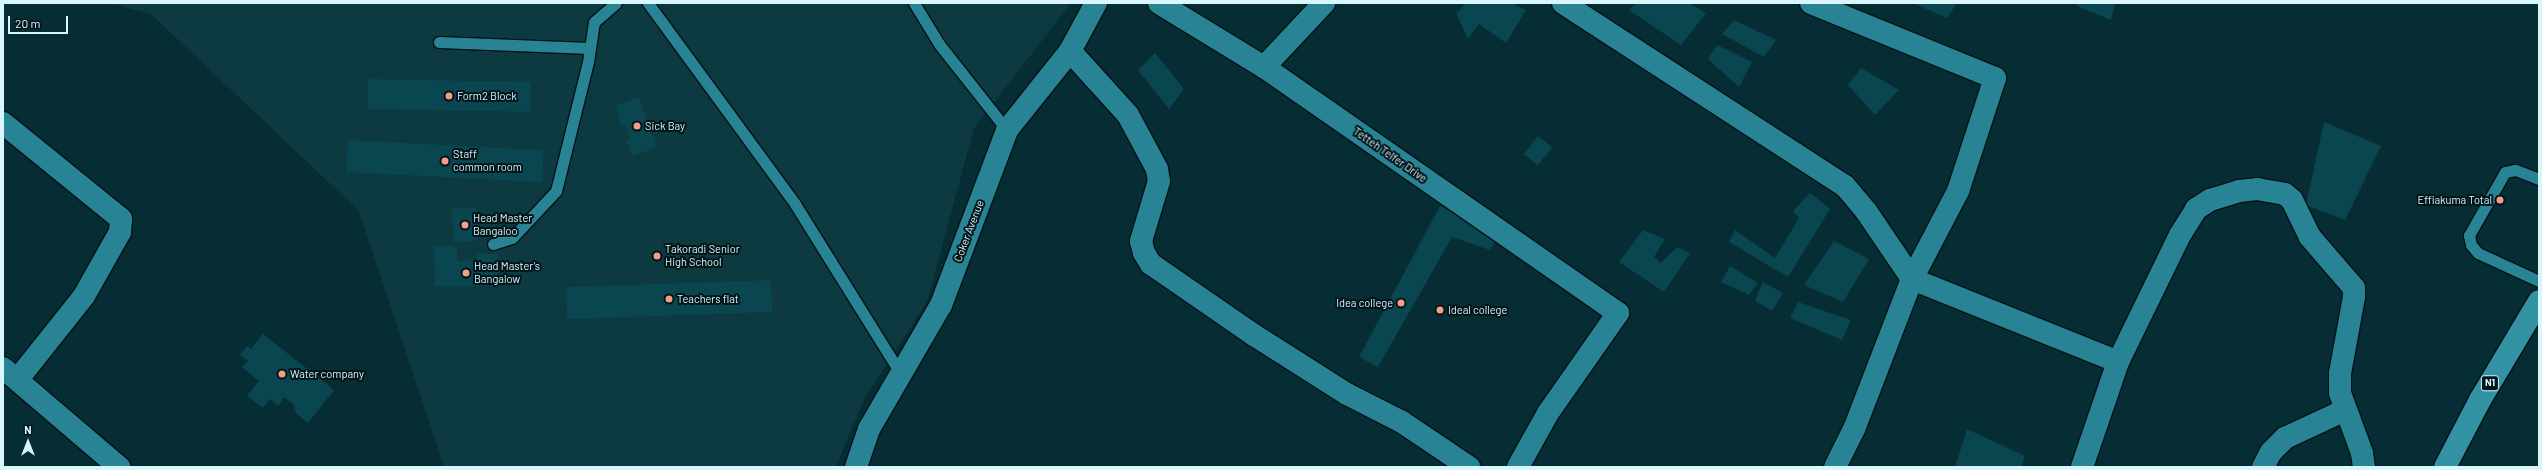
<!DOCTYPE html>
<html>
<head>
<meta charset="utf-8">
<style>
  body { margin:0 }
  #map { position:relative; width:2542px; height:470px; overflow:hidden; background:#062d34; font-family:Barlow,sans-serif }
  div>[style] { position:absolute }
  .built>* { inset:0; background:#0d3940 }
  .building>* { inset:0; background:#0a4650; transform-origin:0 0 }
  .roads { filter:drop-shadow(1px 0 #051316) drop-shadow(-1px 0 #051316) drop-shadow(0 1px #051316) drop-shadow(0 -1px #051316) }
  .service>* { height:11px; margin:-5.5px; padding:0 5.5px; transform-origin:5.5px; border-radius:5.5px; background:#288394 }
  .minor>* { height:22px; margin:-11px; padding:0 11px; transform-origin:11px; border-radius:11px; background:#288394 }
  .tertiary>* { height:22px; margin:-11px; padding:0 11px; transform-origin:11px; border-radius:11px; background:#288394 }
  .trunk>* { height:22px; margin:-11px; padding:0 11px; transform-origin:11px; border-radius:11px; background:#3393a5 }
  .dots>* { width:11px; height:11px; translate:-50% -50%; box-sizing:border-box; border:2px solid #001419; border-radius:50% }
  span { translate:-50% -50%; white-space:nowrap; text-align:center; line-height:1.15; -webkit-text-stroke:4px #001419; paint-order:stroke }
  .shield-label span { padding:1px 3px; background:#001419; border:1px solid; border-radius:3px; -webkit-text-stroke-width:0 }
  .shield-label { font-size:10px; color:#d8f6fc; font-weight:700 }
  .poi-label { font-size:11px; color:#d8f6fc }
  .left { translate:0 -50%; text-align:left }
  .right { translate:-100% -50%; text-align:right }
  .street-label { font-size:11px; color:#d8f6fc }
  .frame { position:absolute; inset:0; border:4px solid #d8f6fc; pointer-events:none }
  .north { position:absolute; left:8px; top:422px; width:40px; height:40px; -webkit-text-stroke:3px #001419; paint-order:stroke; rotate:0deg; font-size:11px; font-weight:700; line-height:16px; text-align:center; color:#d8f6fc }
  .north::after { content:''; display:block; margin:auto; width:14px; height:18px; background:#d8f6fc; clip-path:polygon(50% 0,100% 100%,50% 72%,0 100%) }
  .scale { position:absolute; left:8px; top:16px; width:60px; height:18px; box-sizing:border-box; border:2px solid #d8f6fc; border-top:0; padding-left:5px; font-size:12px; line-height:14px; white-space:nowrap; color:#d8f6fc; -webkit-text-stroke:3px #001419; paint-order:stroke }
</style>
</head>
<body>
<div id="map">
  <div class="built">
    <i style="clip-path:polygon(110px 3px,1071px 3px,974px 128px,927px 302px,864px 399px,836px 467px,444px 467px,359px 211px,151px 14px)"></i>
  </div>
  <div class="building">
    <i style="clip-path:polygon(1467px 3px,1511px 3px,1526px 10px,1506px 43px,1479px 24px,1468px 39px,1456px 13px)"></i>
    <i style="clip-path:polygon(1636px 3px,1689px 3px,1706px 13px,1681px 45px,1629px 10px)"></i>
    <i style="clip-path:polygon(1913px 3px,1957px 3px,1947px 18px)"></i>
    <i style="clip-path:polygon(2078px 3px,2115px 3px,2111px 20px,2077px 6px)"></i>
    <i style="clip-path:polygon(1734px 20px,1776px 40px,1764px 57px,1722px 34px)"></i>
    <i style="clip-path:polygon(1717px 45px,1752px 62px,1739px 87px,1708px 59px)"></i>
    <i style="clip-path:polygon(1155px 53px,1184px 89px,1169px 109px,1138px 70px)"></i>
    <i style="clip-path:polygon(1861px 68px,1899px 90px,1875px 115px,1848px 85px)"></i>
    <i style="left:368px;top:79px;width:163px;height:30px;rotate:1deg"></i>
    <i style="clip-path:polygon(639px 97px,657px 147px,632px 156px,626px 140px,630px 139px,625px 125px,621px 127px,616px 105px)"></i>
    <i style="clip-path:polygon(2324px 122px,2381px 146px,2345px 220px,2306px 205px)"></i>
    <i style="left:1538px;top:136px;width:18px;height:23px;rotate:38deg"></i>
    <i style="left:348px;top:140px;width:196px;height:32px;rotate:3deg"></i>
    <i style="clip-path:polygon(1810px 193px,1830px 209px,1788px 277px,1729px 242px,1735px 230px,1775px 258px,1799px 218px,1793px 211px)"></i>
    <i style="clip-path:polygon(1440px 206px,1498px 236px,1490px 250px,1452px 237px,1378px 367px,1359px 357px)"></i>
    <i style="left:476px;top:208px;width:33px;height:24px;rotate:88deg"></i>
    <i style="clip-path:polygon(1643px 230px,1665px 239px,1654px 257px,1661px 263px,1677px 247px,1690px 253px,1664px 292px,1619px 262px)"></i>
    <i style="clip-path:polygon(1834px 241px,1869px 259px,1843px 302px,1804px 285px)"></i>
    <i style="clip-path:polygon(434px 246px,457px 246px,457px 261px,477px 260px,476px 254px,498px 254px,498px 286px,435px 286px)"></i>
    <i style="clip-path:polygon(1730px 266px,1758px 283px,1749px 295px,1721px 282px)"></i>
    <i style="left:771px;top:280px;width:32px;height:205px;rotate:88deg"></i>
    <i style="clip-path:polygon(1763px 282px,1783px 293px,1772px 311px,1755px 301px)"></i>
    <i style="clip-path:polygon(1798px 302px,1851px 320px,1842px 340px,1790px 318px)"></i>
    <i style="clip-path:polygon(263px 334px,334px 390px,308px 423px,296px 413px,294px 405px,284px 397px,278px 406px,270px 399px,263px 408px,247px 396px,259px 381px,242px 367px,248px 361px,240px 355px,247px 346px,251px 349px)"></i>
    <i style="clip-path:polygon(1967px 429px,2025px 456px,2021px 467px,1955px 467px)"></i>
  </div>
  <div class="roads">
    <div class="service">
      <i style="left:648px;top:3px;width:249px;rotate:53.8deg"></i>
      <i style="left:795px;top:204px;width:199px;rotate:58.1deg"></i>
      <i style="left:914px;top:3px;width:48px;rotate:58.6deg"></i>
      <i style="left:939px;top:44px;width:110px;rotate:51.7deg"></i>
      <i style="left:439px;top:42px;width:151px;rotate:2.3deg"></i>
      <i style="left:2539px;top:179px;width:26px;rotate:-159deg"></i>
      <i style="left:2515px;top:170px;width:10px;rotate:169deg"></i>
      <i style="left:2505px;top:172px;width:73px;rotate:119.7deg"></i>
      <i style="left:2469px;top:235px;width:10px;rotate:79deg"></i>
      <i style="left:2471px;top:245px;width:11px;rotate:49deg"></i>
      <i style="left:2478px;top:253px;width:67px;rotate:24.7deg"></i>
      <i style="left:493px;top:244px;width:20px;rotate:-18deg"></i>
      <i style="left:512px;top:238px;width:64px;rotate:-46.9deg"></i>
      <i style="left:556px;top:191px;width:133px;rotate:-76.1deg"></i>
      <i style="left:588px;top:62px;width:40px;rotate:-81.5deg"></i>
      <i style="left:594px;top:22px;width:29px;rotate:-41deg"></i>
    </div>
    <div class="minor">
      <i style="left:1159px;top:3px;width:123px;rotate:31.4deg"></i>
      <i style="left:1264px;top:67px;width:431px;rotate:34.8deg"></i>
      <i style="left:1618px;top:313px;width:122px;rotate:125deg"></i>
      <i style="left:1548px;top:413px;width:62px;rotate:119.1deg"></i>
      <i style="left:1563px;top:3px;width:336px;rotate:33deg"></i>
      <i style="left:1845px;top:186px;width:33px;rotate:50deg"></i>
      <i style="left:1866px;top:211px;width:82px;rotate:55.9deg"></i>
      <i style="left:1912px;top:279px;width:222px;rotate:21.9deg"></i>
      <i style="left:1811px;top:3px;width:199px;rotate:22.2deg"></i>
      <i style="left:1995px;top:78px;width:119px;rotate:108.1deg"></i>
      <i style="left:1958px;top:191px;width:99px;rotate:117.6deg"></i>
      <i style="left:1912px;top:279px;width:161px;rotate:111.1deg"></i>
      <i style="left:1854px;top:429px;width:42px;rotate:116.6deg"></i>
      <i style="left:1070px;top:51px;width:86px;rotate:47.8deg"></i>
      <i style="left:1128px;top:115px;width:61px;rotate:61.8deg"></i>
      <i style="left:1157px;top:169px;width:12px;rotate:81deg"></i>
      <i style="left:1159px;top:181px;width:63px;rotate:106.7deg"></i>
      <i style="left:1141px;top:241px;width:12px;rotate:76deg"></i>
      <i style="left:1144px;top:253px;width:13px;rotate:58deg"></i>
      <i style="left:1151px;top:264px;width:125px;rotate:34.6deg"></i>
      <i style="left:1254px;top:335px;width:110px;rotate:32.4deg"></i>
      <i style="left:1347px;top:394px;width:62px;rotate:27deg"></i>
      <i style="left:1402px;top:422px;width:81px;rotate:33.9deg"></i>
      <i style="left:1264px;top:67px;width:88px;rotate:-46.8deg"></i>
      <i style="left:3px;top:123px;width:152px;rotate:39.1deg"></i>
      <i style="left:121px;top:219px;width:13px;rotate:94deg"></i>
      <i style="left:120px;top:232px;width:73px;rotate:119.4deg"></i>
      <i style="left:84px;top:296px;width:106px;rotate:128.5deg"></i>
      <i style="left:3px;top:368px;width:153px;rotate:40.5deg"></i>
      <i style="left:2082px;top:467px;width:111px;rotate:-71.1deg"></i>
      <i style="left:2118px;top:362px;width:141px;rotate:-64deg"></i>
      <i style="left:2180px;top:235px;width:31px;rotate:-58deg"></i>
      <i style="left:2196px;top:209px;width:17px;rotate:-33deg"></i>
      <i style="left:2210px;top:200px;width:30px;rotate:-17deg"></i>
      <i style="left:2239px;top:191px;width:18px;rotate:-6deg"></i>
      <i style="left:2257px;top:189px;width:28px;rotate:10deg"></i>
      <i style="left:2285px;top:194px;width:9px;rotate:41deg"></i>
      <i style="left:2292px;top:200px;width:41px;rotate:64.1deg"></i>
      <i style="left:2310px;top:237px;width:67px;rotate:49.2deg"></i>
      <i style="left:2354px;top:288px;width:9px;rotate:90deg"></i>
      <i style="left:2354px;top:297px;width:77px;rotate:100.4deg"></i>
      <i style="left:2340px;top:373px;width:20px;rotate:90deg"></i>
      <i style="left:2340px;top:393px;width:64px;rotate:69.9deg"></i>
      <i style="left:2362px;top:453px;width:14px;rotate:82deg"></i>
      <i style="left:2263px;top:467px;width:17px;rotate:-62deg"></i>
      <i style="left:2271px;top:452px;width:20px;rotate:-45deg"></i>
      <i style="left:2285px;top:438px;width:66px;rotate:-25deg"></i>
    </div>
    <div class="tertiary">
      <i style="left:856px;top:467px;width:40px;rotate:-71.1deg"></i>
      <i style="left:869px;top:429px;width:143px;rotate:-59.9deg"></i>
      <i style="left:941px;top:305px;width:187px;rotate:-69.3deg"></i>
      <i style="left:1007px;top:130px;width:101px;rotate:-51.4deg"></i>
      <i style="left:1070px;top:51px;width:55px;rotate:-61.6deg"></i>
    </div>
    <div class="trunk">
      <i style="left:2445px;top:467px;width:76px;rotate:-62.4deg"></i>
      <i style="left:2480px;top:400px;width:115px;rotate:-59.2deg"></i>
    </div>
  </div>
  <div class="dots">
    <i style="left:449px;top:96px;background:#f49d8b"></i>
    <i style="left:637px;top:126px;background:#f49d8b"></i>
    <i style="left:445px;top:161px;background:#f49d8b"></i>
    <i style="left:2500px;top:200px;background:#f49d8b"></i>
    <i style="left:465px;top:225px;background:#f49d8b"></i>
    <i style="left:657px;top:256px;background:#f49d8b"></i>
    <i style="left:466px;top:273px;background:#f49d8b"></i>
    <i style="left:669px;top:299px;background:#f49d8b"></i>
    <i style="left:1401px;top:303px;background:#f49d8b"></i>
    <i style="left:1440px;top:310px;background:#f49d8b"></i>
    <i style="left:282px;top:374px;background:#f49d8b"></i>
  </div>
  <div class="shield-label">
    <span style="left:2490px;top:383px">N1</span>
  </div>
  <div class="poi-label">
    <span class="left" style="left:457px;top:96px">Form2 Block</span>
    <span class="left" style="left:645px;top:126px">Sick Bay</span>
    <span class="left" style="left:453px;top:161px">Staff<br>common room</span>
    <span class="right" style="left:2492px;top:200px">Effiakuma Total</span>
    <span class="left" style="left:473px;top:225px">Head Master<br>Bangaloo</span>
    <span class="left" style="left:665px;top:256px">Takoradi Senior<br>High School</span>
    <span class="left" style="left:474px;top:273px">Head Master's<br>Bangalow</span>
    <span class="left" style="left:677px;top:299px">Teachers flat</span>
    <span class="right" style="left:1393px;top:303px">Idea college</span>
    <span class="left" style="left:1448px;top:310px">Ideal college</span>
    <span class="left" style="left:290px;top:374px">Water company</span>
  </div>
  <div class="street-label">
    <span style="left:1390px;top:155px;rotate:35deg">Tetteh Telfer Drive</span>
    <span style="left:969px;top:231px;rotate:-69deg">Coker Avenue</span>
  </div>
  <div class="frame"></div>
  <div class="north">N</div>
  <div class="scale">20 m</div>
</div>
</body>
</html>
